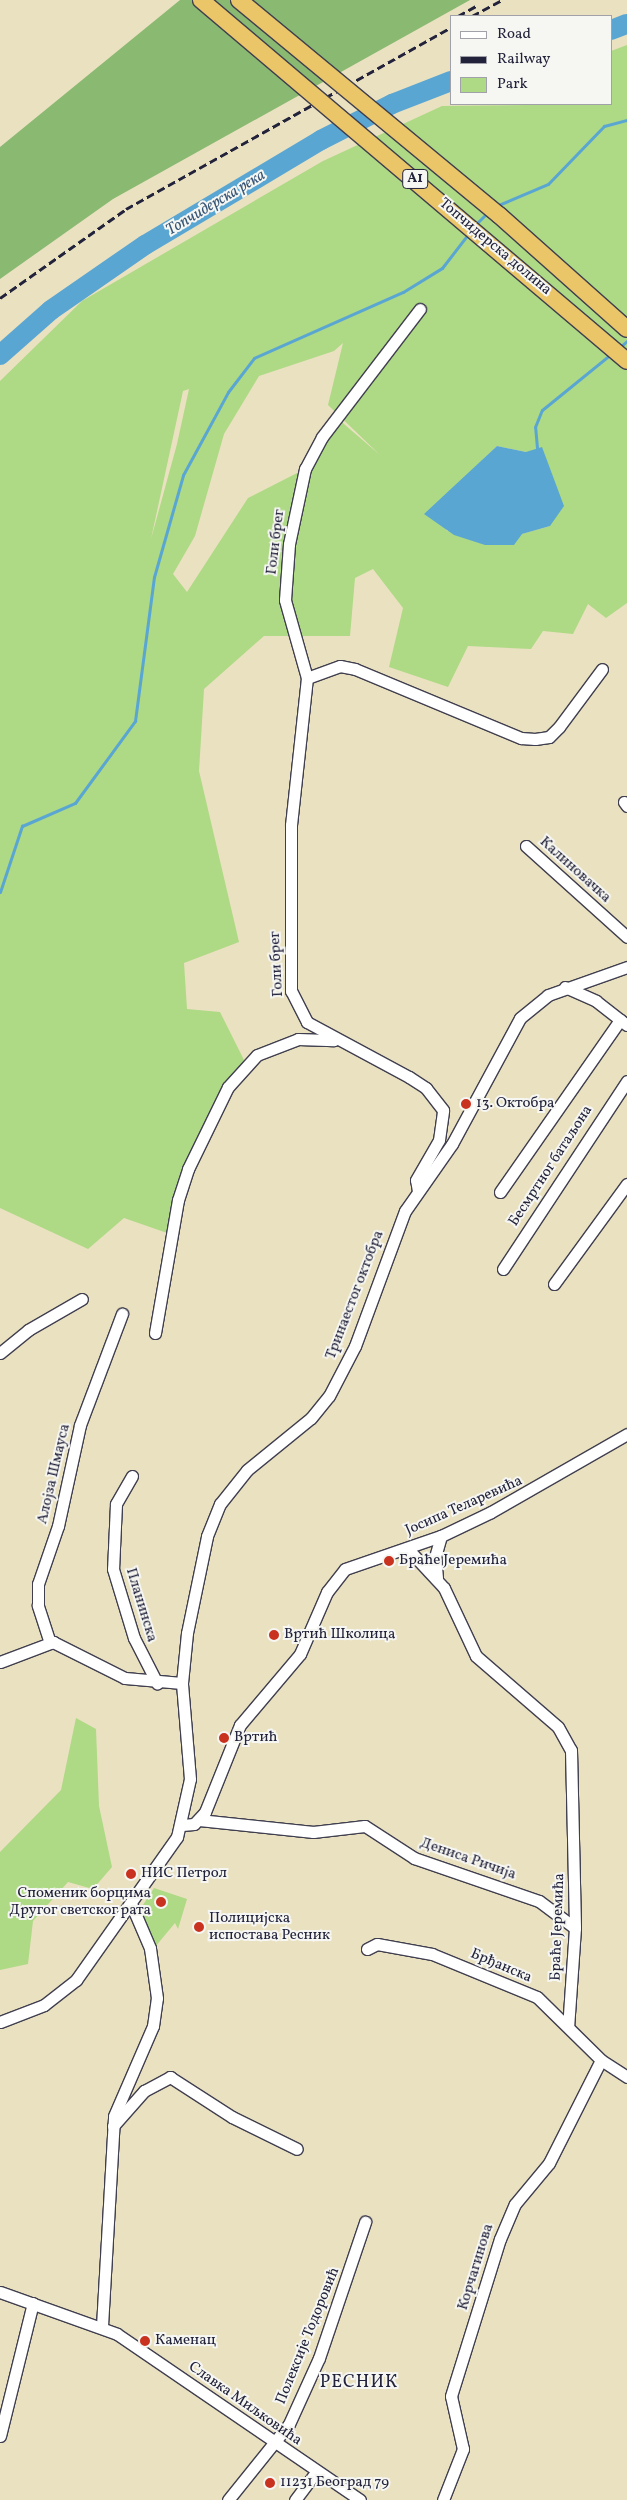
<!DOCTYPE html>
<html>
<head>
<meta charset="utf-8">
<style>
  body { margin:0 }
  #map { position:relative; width:627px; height:2500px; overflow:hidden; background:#eae1c0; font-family:Vollkorn,serif }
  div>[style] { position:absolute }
  .green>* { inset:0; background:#aed985 }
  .forest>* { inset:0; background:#8ab972 }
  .water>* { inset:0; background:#5aa6d3 }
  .stream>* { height:3px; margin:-1.5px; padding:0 1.5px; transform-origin:1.5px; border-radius:1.5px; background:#5aa6d3 }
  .river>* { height:20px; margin:-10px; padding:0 10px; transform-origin:10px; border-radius:10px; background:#5aa6d3 }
  .roads { filter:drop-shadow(1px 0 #403f4f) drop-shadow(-1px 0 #403f4f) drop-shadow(0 1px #403f4f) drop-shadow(0 -1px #403f4f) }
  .minor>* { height:11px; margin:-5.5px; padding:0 5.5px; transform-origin:5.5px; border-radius:5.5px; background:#fff }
  .rail>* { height:3px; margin-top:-1.5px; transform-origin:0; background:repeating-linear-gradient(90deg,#22223b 0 8px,transparent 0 12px) }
  .bridges { filter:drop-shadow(1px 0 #403f4f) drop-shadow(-1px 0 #403f4f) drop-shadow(0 1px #403f4f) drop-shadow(0 -1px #403f4f) }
  .highway-bridge>* { height:16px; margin:-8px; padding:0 8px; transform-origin:8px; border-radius:8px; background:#eac669 }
  .dots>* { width:14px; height:14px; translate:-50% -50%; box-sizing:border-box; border:2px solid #f6f6f2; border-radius:50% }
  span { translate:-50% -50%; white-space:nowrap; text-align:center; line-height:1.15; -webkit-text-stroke:4px #f6f6f2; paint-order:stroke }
  .shield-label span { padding:1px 4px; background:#f6f6f2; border:1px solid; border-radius:4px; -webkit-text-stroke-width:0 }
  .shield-label { font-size:14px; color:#22223b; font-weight:700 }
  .street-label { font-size:15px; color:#22223b }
  .poi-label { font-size:15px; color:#22223b }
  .left { translate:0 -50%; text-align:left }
  .right { translate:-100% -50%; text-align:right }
  .water-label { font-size:16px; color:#385778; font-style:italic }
  .quarter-label { font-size:18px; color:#22223b; letter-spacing:1px }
  .legend { position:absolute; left:450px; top:15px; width:162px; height:90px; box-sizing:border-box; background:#f6f6f2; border:1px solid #a1a1a9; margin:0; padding:6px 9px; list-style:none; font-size:15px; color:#22223b }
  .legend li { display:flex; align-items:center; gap:10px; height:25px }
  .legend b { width:25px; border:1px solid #a1a1a9 }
</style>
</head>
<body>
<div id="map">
  <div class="green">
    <i style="clip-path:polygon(evenodd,627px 45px,627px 603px,606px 618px,588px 604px,573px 634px,543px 631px,531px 649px,468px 646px,448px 687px,389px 667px,403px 608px,373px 569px,355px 578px,350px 636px,264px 636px,204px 689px,199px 771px,239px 942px,184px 963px,187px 1009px,220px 1012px,246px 1064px,197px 1149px,170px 1234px,124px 1218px,88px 1249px,0 1208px,0 381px,82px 301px,323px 161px,442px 106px,611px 104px,611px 51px,627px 45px,343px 343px,328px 405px,380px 455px,337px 418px,305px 469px,248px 498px,187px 592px,173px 574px,195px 536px,224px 434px,259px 376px,334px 351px,343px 343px,627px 45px,189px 389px,177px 444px,151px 539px,183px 391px,189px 389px,627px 45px,497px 446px,526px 452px,550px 526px,522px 534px,447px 531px,434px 506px,497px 446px)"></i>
    <i style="clip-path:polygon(76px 1718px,96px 1729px,99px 1806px,112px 1867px,93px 1889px,68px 1882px,33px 1921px,28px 1964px,0 1970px,0 1852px,61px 1790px)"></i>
    <i style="clip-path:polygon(154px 1888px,187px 1899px,178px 1929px,175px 1923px,155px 1947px,141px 1908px)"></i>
  </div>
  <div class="forest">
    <i style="clip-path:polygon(180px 0,470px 0,113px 199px,0 279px,0 147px)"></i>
  </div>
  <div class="water">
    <i style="clip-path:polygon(497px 446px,526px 452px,542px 447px,564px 506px,550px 526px,522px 534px,514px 545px,485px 545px,454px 535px,424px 514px)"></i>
  </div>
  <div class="stream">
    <i style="left:496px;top:206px;width:56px;rotate:-22.9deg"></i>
    <i style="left:548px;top:184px;width:81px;rotate:-46deg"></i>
    <i style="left:604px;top:126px;width:24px;rotate:-15deg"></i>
    <i style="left:474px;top:226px;width:18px;rotate:-45deg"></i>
    <i style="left:620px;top:347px;width:9px;rotate:-41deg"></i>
    <i style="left:537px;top:448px;width:21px;rotate:-95deg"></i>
    <i style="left:535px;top:427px;width:18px;rotate:-68deg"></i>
    <i style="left:542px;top:410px;width:89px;rotate:-39.1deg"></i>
    <i style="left:0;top:892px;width:70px;rotate:-71.6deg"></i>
    <i style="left:22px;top:826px;width:58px;rotate:-23.5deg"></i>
    <i style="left:75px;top:803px;width:102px;rotate:-53.8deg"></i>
    <i style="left:135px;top:721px;width:145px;rotate:-82.5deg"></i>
    <i style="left:154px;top:577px;width:106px;rotate:-74.1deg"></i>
    <i style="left:183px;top:475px;width:94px;rotate:-61.5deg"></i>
    <i style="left:228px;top:392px;width:43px;rotate:-52.6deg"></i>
    <i style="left:254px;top:358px;width:163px;rotate:-23.9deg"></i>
    <i style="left:403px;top:292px;width:46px;rotate:-31.6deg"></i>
    <i style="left:442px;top:268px;width:44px;rotate:-52.4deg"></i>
  </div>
  <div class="river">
    <i style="left:611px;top:30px;width:17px;rotate:-21deg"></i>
    <i style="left:0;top:355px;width:68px;rotate:-41.4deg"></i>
    <i style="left:51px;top:310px;width:114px;rotate:-34.7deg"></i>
    <i style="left:145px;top:245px;width:205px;rotate:-30.8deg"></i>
    <i style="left:321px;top:140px;width:80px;rotate:-26.9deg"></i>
    <i style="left:392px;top:104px;width:63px;rotate:-21.3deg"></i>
  </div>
  <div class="roads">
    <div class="minor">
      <i style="left:307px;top:678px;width:81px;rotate:-105.8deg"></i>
      <i style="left:285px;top:600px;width:56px;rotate:-85.9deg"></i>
      <i style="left:289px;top:544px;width:77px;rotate:-78deg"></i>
      <i style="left:305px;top:469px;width:36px;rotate:-62deg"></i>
      <i style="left:322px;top:437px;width:161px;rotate:-52.6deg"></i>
      <i style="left:624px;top:802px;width:5px;rotate:53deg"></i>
      <i style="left:526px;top:846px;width:136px;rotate:42deg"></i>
      <i style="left:565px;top:987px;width:34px;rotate:24deg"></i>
      <i style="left:596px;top:1001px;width:39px;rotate:38deg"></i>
      <i style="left:418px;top:1191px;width:11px;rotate:-100deg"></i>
      <i style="left:416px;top:1180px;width:46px;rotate:-60.1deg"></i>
      <i style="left:439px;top:1140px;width:30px;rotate:-82deg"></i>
      <i style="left:443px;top:1110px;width:28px;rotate:-128deg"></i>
      <i style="left:426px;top:1088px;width:20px;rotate:-147deg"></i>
      <i style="left:409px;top:1077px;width:116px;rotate:-151.7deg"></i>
      <i style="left:307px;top:1022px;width:35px;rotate:-117deg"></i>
      <i style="left:291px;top:991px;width:166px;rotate:-90deg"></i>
      <i style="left:291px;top:825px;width:148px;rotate:-83.8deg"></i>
      <i style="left:307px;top:678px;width:35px;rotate:-20deg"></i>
      <i style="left:340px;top:666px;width:15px;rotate:11deg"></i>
      <i style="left:355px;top:669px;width:180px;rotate:22.6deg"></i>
      <i style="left:521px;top:738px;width:14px;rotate:4deg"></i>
      <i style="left:535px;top:739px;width:14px;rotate:-8deg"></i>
      <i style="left:549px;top:737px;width:14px;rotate:-45deg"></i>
      <i style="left:559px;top:727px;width:72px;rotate:-53.4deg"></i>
      <i style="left:500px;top:1192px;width:210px;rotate:-55.1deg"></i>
      <i style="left:503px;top:1269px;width:225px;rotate:-56.6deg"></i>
      <i style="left:554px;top:1284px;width:124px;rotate:-53.9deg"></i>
      <i style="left:155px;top:1333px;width:135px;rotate:-80.2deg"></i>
      <i style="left:178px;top:1200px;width:33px;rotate:-72deg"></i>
      <i style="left:188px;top:1169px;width:91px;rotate:-64deg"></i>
      <i style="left:228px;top:1087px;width:43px;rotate:-47.8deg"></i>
      <i style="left:257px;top:1055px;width:44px;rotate:-21.3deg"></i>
      <i style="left:298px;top:1039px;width:36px;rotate:2deg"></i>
      <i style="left:0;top:1353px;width:36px;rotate:-39deg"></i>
      <i style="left:28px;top:1330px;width:62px;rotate:-29.9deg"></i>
      <i style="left:132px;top:1476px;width:32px;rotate:120deg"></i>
      <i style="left:116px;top:1504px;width:65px;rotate:92.6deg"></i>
      <i style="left:113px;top:1569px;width:72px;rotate:73.1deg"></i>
      <i style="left:134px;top:1638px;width:51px;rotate:62.9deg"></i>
      <i style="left:407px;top:1548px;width:54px;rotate:47.2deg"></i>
      <i style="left:444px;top:1588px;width:75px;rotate:64.8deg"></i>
      <i style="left:476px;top:1656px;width:108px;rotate:40.9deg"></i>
      <i style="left:558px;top:1727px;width:26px;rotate:61deg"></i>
      <i style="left:571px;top:1750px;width:178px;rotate:88.7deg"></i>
      <i style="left:575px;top:1928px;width:99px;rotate:94deg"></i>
      <i style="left:437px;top:1578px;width:21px;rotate:-95deg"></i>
      <i style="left:435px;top:1557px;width:22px;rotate:-74deg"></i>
      <i style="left:50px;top:1643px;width:40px;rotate:-108deg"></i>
      <i style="left:38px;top:1605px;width:21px;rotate:-90deg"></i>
      <i style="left:38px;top:1584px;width:61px;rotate:-71deg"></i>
      <i style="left:58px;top:1526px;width:103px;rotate:-77.7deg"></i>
      <i style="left:80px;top:1425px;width:119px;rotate:-69.3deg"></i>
      <i style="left:0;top:1662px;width:57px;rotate:-20.7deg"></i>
      <i style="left:53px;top:1642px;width:80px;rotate:26.6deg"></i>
      <i style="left:125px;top:1678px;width:57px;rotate:5deg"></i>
      <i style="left:199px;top:1820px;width:115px;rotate:6deg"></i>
      <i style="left:313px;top:1832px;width:52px;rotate:-6.6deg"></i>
      <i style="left:365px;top:1826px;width:59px;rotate:33.1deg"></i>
      <i style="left:414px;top:1858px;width:132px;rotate:19deg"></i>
      <i style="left:539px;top:1901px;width:45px;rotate:36.9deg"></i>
      <i style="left:182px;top:1825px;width:12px;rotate:-5deg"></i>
      <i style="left:194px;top:1824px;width:16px;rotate:-47deg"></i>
      <i style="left:205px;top:1812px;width:94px;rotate:-68.1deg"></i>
      <i style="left:240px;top:1725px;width:93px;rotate:-49.8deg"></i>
      <i style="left:300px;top:1654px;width:68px;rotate:-66.5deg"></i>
      <i style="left:327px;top:1592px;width:29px;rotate:-52deg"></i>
      <i style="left:345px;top:1569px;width:102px;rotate:-19deg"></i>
      <i style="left:441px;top:1536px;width:55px;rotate:-25.6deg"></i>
      <i style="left:491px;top:1512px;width:157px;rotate:-29.8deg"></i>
      <i style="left:367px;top:1949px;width:11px;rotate:-27deg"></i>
      <i style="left:377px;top:1944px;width:56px;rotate:10.3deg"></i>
      <i style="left:432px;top:1954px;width:113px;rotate:22.3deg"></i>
      <i style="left:537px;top:1997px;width:90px;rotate:44.5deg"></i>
      <i style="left:601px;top:2060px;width:31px;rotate:33deg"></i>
      <i style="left:0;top:2022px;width:47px;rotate:-21.1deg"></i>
      <i style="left:44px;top:2005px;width:41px;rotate:-38deg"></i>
      <i style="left:76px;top:1980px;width:175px;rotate:-54.8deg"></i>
      <i style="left:177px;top:1837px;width:59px;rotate:-77.4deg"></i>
      <i style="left:190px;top:1779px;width:96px;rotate:-94.8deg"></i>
      <i style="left:182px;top:1683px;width:50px;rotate:-84.3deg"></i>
      <i style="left:187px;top:1633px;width:99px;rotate:-78.3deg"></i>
      <i style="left:207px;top:1536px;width:35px;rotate:-68deg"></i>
      <i style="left:220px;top:1504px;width:43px;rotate:-51.5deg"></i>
      <i style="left:247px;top:1470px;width:82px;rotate:-39.1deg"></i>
      <i style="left:311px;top:1418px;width:28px;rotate:-51deg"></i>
      <i style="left:329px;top:1396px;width:56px;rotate:-62.5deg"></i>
      <i style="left:355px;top:1346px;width:144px;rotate:-69.7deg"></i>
      <i style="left:405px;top:1211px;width:82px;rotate:-55deg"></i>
      <i style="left:452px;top:1144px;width:143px;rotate:-61.6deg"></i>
      <i style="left:520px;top:1018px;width:36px;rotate:-39deg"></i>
      <i style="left:548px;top:995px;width:84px;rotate:-19.5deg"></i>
      <i style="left:113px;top:2126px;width:47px;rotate:-48.5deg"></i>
      <i style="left:144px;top:2091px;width:30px;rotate:-28deg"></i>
      <i style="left:170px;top:2077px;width:74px;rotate:32.8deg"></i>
      <i style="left:232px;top:2117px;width:72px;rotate:26.2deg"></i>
      <i style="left:0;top:2292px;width:124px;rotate:19.7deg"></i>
      <i style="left:117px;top:2334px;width:294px;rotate:34.3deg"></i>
      <i style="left:102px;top:2326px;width:210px;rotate:-86.7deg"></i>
      <i style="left:114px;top:2116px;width:98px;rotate:-66.6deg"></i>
      <i style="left:153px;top:2026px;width:28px;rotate:-82deg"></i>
      <i style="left:157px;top:1998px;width:50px;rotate:-98deg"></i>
      <i style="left:150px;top:1948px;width:46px;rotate:-113.2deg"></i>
      <i style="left:0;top:2436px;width:137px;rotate:-76.1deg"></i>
      <i style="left:228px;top:2500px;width:97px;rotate:-51.2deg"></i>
      <i style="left:289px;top:2424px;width:72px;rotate:-65.6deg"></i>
      <i style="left:319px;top:2358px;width:144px;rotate:-71.3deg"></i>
      <i style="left:295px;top:2500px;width:35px;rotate:-53deg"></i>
      <i style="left:443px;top:2500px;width:55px;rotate:-68.6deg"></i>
      <i style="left:463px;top:2449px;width:54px;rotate:-102.8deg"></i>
      <i style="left:451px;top:2396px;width:164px;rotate:-72.7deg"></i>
      <i style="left:500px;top:2239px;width:38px;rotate:-67deg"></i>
      <i style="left:515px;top:2204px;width:53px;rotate:-50.3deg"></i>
      <i style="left:549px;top:2163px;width:115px;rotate:-63.2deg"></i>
    </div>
  </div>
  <div class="rail">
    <i style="left:458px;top:16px;width:23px;rotate:-29deg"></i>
    <i style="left:472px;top:16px;width:34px;rotate:-28deg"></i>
    <i style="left:0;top:298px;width:154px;rotate:-35.2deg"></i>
    <i style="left:126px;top:209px;width:372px;rotate:-29.2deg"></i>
  </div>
  <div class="bridges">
    <div class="highway-bridge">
      <i style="left:201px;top:0;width:558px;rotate:40.28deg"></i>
      <i style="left:239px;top:0;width:337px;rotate:39.6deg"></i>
      <i style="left:499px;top:215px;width:171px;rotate:41.7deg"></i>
    </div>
  </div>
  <div class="dots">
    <i style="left:466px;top:1104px;background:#c8321e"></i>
    <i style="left:389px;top:1561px;background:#c8321e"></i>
    <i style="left:274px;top:1635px;background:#c8321e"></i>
    <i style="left:224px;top:1738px;background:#c8321e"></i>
    <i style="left:131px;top:1874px;background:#c8321e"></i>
    <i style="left:161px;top:1902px;background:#c8321e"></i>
    <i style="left:199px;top:1927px;background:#c8321e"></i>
    <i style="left:145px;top:2341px;background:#c8321e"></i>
    <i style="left:270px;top:2483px;background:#c8321e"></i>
  </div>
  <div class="shield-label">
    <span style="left:415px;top:179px">A1</span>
  </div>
  <div class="street-label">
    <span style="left:495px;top:247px;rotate:40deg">Топчидерска долина</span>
    <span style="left:276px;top:542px;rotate:-83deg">Голи брег</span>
    <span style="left:575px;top:870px;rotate:42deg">Калиновачка</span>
    <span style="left:277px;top:964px;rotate:-93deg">Голи брег</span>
    <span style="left:551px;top:1166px;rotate:-57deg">Бесмртног батаљона</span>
    <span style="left:355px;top:1295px;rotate:-69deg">Тринаестог октобра</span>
    <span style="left:54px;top:1474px;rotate:-77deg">Алојза Шмауса</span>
    <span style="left:464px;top:1506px;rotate:-24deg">Јосипа Теларевића</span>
    <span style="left:141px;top:1605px;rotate:73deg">Планинска</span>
    <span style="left:468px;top:1859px;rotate:19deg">Дениса Ричија</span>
    <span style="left:558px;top:1927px;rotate:-88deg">Браће Јеремића</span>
    <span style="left:501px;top:1966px;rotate:23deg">Брђанска</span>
    <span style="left:476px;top:2267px;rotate:-73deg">Корчагинова</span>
    <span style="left:308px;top:2336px;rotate:-68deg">Полексије Тодоровић</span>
    <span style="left:245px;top:2404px;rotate:35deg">Славка Миљковића</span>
  </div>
  <div class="poi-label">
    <span class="left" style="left:476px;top:1104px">13. Октобра</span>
    <span class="left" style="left:399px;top:1561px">Браће Јеремића</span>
    <span class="left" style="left:284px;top:1635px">Вртић Школица</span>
    <span class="left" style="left:234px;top:1738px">Вртић</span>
    <span class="left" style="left:141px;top:1874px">НИС Петрол</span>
    <span class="right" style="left:151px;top:1902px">Споменик борцима<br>Другог светског рата</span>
    <span class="left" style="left:209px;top:1927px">Полицијска<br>испостава Ресник</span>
    <span class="left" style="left:155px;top:2341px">Каменац</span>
    <span class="left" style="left:280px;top:2483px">11231 Београд 79</span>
  </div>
  <div class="water-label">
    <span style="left:216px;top:203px;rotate:-31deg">Топчидерска река</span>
  </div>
  <div class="quarter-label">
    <span style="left:359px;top:2383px">РЕСНИК</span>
  </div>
  <ul class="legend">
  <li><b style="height:6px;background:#fff"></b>Road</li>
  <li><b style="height:6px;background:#22223b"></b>Railway</li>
  <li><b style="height:14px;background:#aed985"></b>Park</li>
  </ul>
</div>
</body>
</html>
